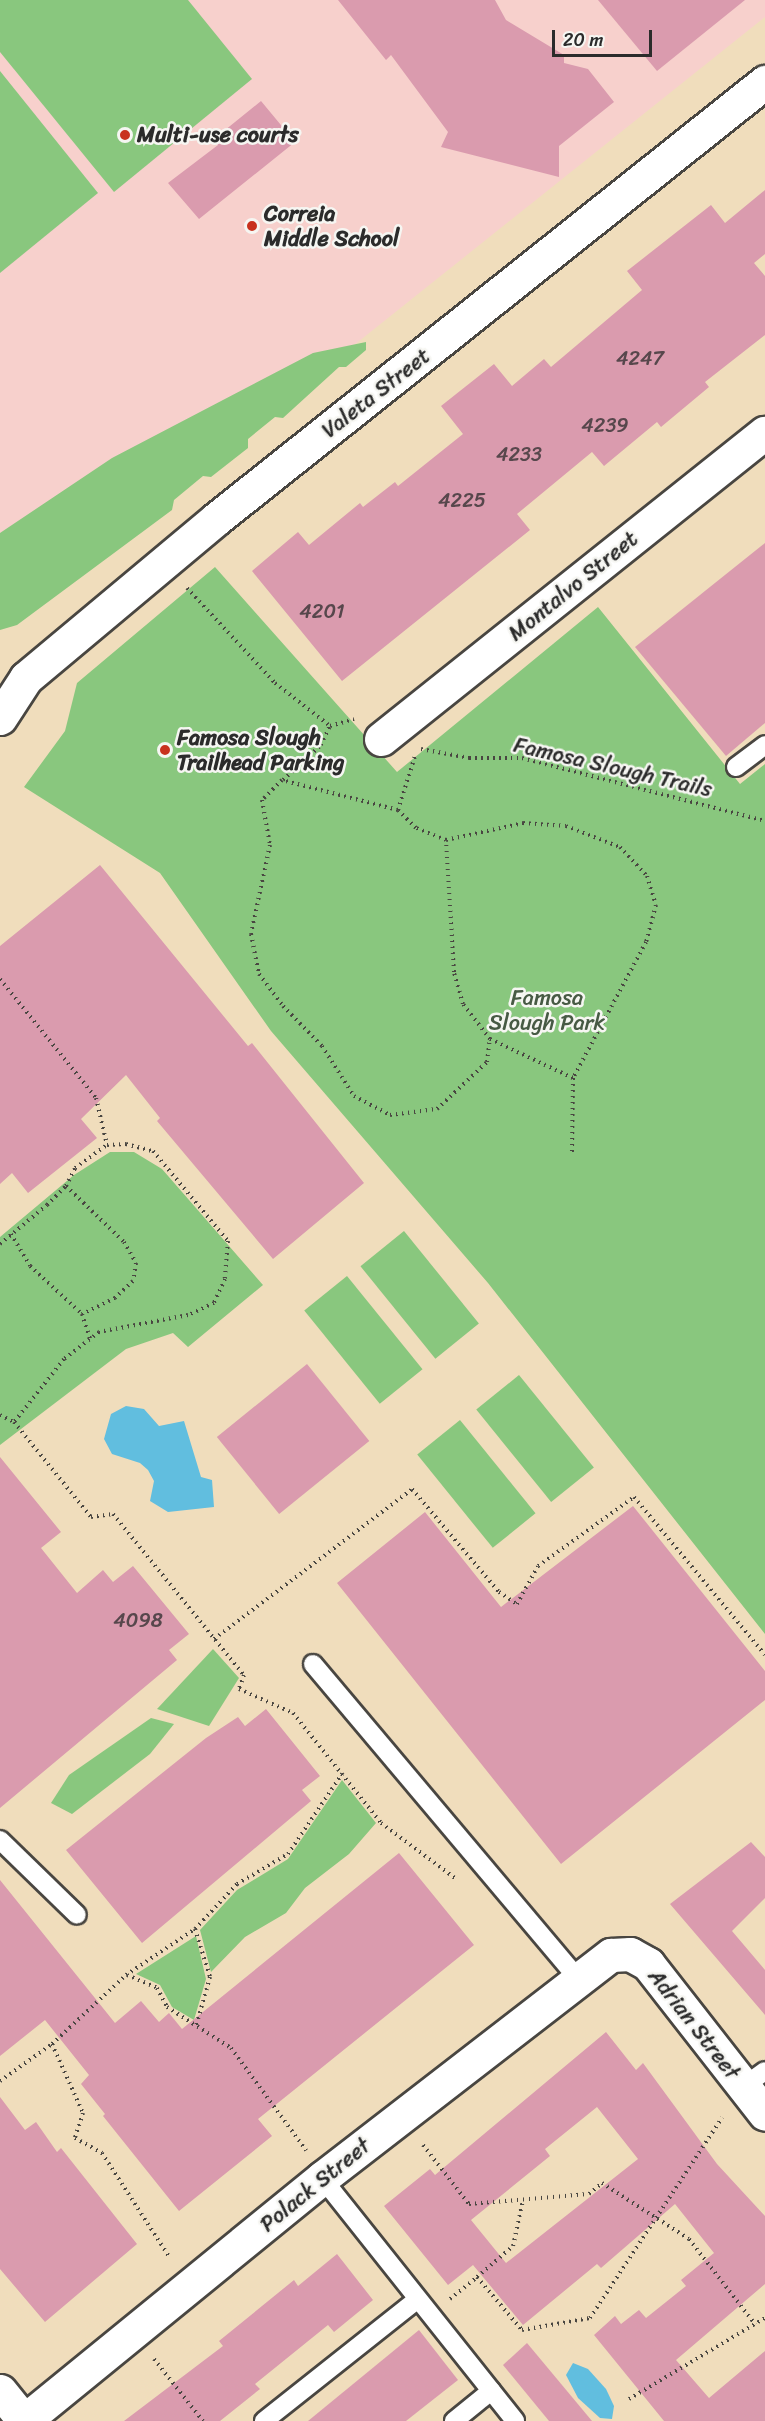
<!DOCTYPE html>
<html>
<head>
<meta charset="utf-8">
<style>
  body { margin:0 }
  #map { position:relative; width:765px; height:2421px; overflow:hidden; background:#f0ddbc; font-family:Sriracha,sans-serif }
  div>[style] { position:absolute }
  .built>* { inset:0; background:#f7d0cc }
  .green>* { inset:0; background:#89c77e; transform-origin:0 0 }
  .water>* { inset:0; background:#61bedf }
  .building>* { inset:0; background:#da9bae; transform-origin:0 0 }
  .path>* { height:4px; margin-top:-2px; transform-origin:0; background:repeating-linear-gradient(90deg,#494641 0 1.5px,transparent 0 6px) }
  .roads { filter:drop-shadow(2px 0 #494641) drop-shadow(-2px 0 #494641) drop-shadow(0 2px #494641) drop-shadow(0 -2px #494641) }
  .service>* { height:18px; margin:-9px; padding:0 9px; transform-origin:9px; border-radius:9px; background:#fff }
  .minor>* { height:33px; margin:-16.5px; padding:0 16.5px; transform-origin:16.5px; border-radius:16.5px; background:#fff }
  .tertiary>* { height:33px; margin:-16.5px; padding:0 16.5px; transform-origin:16.5px; border-radius:16.5px; background:#fff }
  .dots>* { width:16px; height:16px; translate:-50% -50%; box-sizing:border-box; border:3px solid #f6f6f2; border-radius:50% }
  span { translate:-50% -50%; white-space:nowrap; text-align:center; line-height:1.15; -webkit-text-stroke:5px #f6f6f2; paint-order:stroke }
  .number-label { font-size:20px; color:#57474c }
  .number-label span { -webkit-text-stroke-width:0 }
  .poi-label { font-size:22px; color:#2b2b2b; font-weight:700 }
  .left { translate:0 -50%; text-align:left }
  .street-label { font-size:22px; color:#2b2b2b }
  .park-label { font-size:22px; color:#475a44 }
  .scale { position:absolute; left:552px; top:30px; width:100px; height:27px; box-sizing:border-box; border:3px solid #2b2b2b; border-top:0; padding-left:8px; font-size:18px; line-height:21px; white-space:nowrap; color:#2b2b2b; -webkit-text-stroke:4px #f6f6f2; paint-order:stroke }
</style>
</head>
<body>
<div id="map">
  <div class="built">
    <i style="clip-path:polygon(0 0,765px 0,765px 17px,279px 405px,0 622px)"></i>
  </div>
  <div class="green">
    <i style="clip-path:polygon(0 0,188px 0,252px 79px,114px 192px,0 52px)"></i>
    <i style="clip-path:polygon(0 71px,98px 193px,0 273px)"></i>
    <i style="clip-path:polygon(366px 342px,366px 350px,346px 367px,339px 367px,283px 418px,275px 417px,248px 439px,248px 448px,211px 477px,203px 476px,174px 500px,172px 510px,17px 625px,0 630px,0 533px,112px 458px,313px 353px)"></i>
    <i style="clip-path:polygon(215px 567px,397px 772px,598px 607px,740px 784px,765px 764px,765px 1634px,488px 1283px,271px 1031px,160px 873px,24px 787px,65px 731px,77px 683px)"></i>
    <i style="clip-path:polygon(110px 1152px,134px 1152px,162px 1169px,263px 1285px,188px 1347px,173px 1333px,126px 1349px,0 1445px,0 1237px,74px 1175px)"></i>
    <i style="left:404px;top:1231px;width:119px;height:56px;rotate:51deg"></i>
    <i style="left:347px;top:1276px;width:120px;height:55px;rotate:51deg"></i>
    <i style="left:519px;top:1375px;width:119px;height:55px;rotate:51deg"></i>
    <i style="left:460px;top:1420px;width:120px;height:55px;rotate:51deg"></i>
    <i style="clip-path:polygon(213px 1649px,239px 1678px,209px 1726px,157px 1709px)"></i>
    <i style="clip-path:polygon(151px 1718px,174px 1724px,150px 1754px,72px 1814px,51px 1803px,69px 1775px)"></i>
    <i style="clip-path:polygon(342px 1780px,376px 1823px,349px 1854px,305px 1888px,286px 1913px,245px 1937px,211px 1972px,200px 1930px,237px 1890px,288px 1859px)"></i>
    <i style="clip-path:polygon(196px 1936px,206px 1979px,194px 2020px,172px 2007px,160px 1985px,136px 1974px)"></i>
  </div>
  <div class="water">
    <i style="clip-path:polygon(126px 1406px,144px 1409px,159px 1426px,184px 1421px,201px 1477px,212px 1480px,214px 1507px,168px 1512px,150px 1501px,154px 1481px,148px 1470px,140px 1463px,112px 1454px,104px 1439px,111px 1414px)"></i>
    <i style="clip-path:polygon(573px 2363px,588px 2369px,606px 2389px,614px 2406px,612px 2419px,600px 2418px,578px 2398px,566px 2375px)"></i>
  </div>
  <div class="building">
    <i style="clip-path:polygon(338px 0,495px 0,506px 20px,564px 55px,564px 63px,588px 69px,614px 102px,559px 146px,559px 177px,441px 147px,448px 132px,391px 55px,386px 60px)"></i>
    <i style="clip-path:polygon(598px 0,745px 0,657px 71px)"></i>
    <i style="clip-path:polygon(261px 101px,295px 142px,199px 219px,168px 183px,218px 145px,214px 139px)"></i>
    <i style="clip-path:polygon(765px 190px,765px 254px,754px 263px,765px 276px,765px 335px,705px 382px,709px 387px,661px 427px,657px 422px,604px 466px,592px 452px,517px 514px,530px 530px,342px 681px,252px 571px,298px 532px,309px 545px,360px 503px,363px 507px,395px 482px,398px 486px,463px 434px,441px 406px,494px 364px,512px 386px,544px 359px,551px 367px,642px 290px,627px 271px,711px 205px,725px 223px)"></i>
    <i style="clip-path:polygon(765px 543px,765px 723px,726px 756px,635px 647px)"></i>
    <i style="clip-path:polygon(100px 865px,248px 1046px,252px 1043px,364px 1183px,273px 1259px,157px 1121px,160px 1118px,126px 1075px,81px 1119px,97px 1138px,28px 1193px,12px 1173px,0 1184px,0 946px)"></i>
    <i style="left:307px;top:1364px;width:99px;height:116px;rotate:51deg"></i>
    <i style="clip-path:polygon(0 1457px,61px 1532px,41px 1548px,77px 1593px,103px 1570px,113px 1582px,133px 1566px,189px 1634px,169px 1650px,177px 1660px,0 1808px)"></i>
    <i style="clip-path:polygon(633px 1506px,765px 1671px,765px 1700px,561px 1864px,337px 1583px,425px 1512px,501px 1607px)"></i>
    <i style="clip-path:polygon(266px 1709px,320px 1776px,302px 1790px,311px 1801px,142px 1943px,66px 1850px,206px 1738px,238px 1717px,245px 1726px)"></i>
    <i style="clip-path:polygon(751px 1842px,765px 1857px,765px 1898px,732px 1931px,765px 1970px,765px 2015px,670px 1904px)"></i>
    <i style="clip-path:polygon(399px 1853px,474px 1945px,258px 2119px,272px 2136px,179px 2211px,103px 2116px,105px 2114px,81px 2084px,89px 2075px,45px 2020px,0 2056px,0 1880px,115px 2023px,141px 2001px,159px 2022px,169px 2013px,182px 2029px)"></i>
    <i style="clip-path:polygon(evenodd,606px 2032px,636px 2070px,643px 2063px,717px 2164px,765px 2216px,765px 2284px,676px 2360px,709px 2398px,765px 2351px,765px 2421px,664px 2421px,594px 2335px,615px 2316px,621px 2324px,639px 2310px,646px 2318px,686px 2286px,681px 2280px,714px 2253px,675px 2204px,601px 2268px,597px 2264px,523px 2325px,473px 2265px,448px 2285px,384px 2206px,430px 2169px,435px 2175px,606px 2032px,597px 2107px,638px 2159px,506px 2263px,471px 2220px,550px 2156px,545px 2149px,597px 2107px)"></i>
    <i style="clip-path:polygon(0 2097px,25px 2130px,36px 2122px,57px 2152px,61px 2148px,137px 2244px,45px 2322px,0 2269px)"></i>
    <i style="clip-path:polygon(337px 2254px,373px 2300px,334px 2332px,328px 2325px,255px 2384px,260px 2389px,220px 2421px,124px 2421px,223px 2346px,219px 2341px,294px 2280px,298px 2286px)"></i>
    <i style="clip-path:polygon(419px 2330px,458px 2380px,406px 2421px,308px 2421px)"></i>
    <i style="clip-path:polygon(527px 2343px,592px 2421px,549px 2421px,503px 2365px)"></i>
  </div>
  <div class="path">
    <i style="left:187px;top:588px;width:129px;rotate:47.2deg"></i>
    <i style="left:275px;top:683px;width:70px;rotate:38deg"></i>
    <i style="left:421px;top:749px;width:49px;rotate:10.6deg"></i>
    <i style="left:469px;top:758px;width:53px"></i>
    <i style="left:522px;top:758px;width:251px;rotate:14.5deg"></i>
    <i style="left:283px;top:780px;width:52px;rotate:-42.6deg"></i>
    <i style="left:321px;top:745px;width:21px;rotate:-65deg"></i>
    <i style="left:330px;top:726px;width:25px;rotate:-16deg"></i>
    <i style="left:398px;top:810px;width:57px;rotate:-72.5deg"></i>
    <i style="left:446px;top:840px;width:79px;rotate:-12.4deg"></i>
    <i style="left:523px;top:823px;width:43px;rotate:4deg"></i>
    <i style="left:566px;top:826px;width:58px;rotate:21.3deg"></i>
    <i style="left:620px;top:847px;width:40px;rotate:47deg"></i>
    <i style="left:647px;top:876px;width:30px;rotate:73deg"></i>
    <i style="left:656px;top:905px;width:38px;rotate:105deg"></i>
    <i style="left:646px;top:942px;width:154px;rotate:118.2deg"></i>
    <i style="left:0;top:979px;width:153px;rotate:51.1deg"></i>
    <i style="left:96px;top:1098px;width:48px;rotate:76.8deg"></i>
    <i style="left:490px;top:1039px;width:44px;rotate:-127.6deg"></i>
    <i style="left:463px;top:1004px;width:33px;rotate:-106deg"></i>
    <i style="left:454px;top:972px;width:132px;rotate:-93.5deg"></i>
    <i style="left:446px;top:840px;width:32px;rotate:-158deg"></i>
    <i style="left:416px;top:828px;width:25px;rotate:-135deg"></i>
    <i style="left:398px;top:810px;width:120px;rotate:-165.5deg"></i>
    <i style="left:282px;top:780px;width:28px;rotate:135deg"></i>
    <i style="left:262px;top:800px;width:46px;rotate:79.9deg"></i>
    <i style="left:270px;top:845px;width:91px;rotate:102.1deg"></i>
    <i style="left:251px;top:934px;width:41px;rotate:78.7deg"></i>
    <i style="left:259px;top:974px;width:40px;rotate:53deg"></i>
    <i style="left:283px;top:1006px;width:56px;rotate:45.7deg"></i>
    <i style="left:322px;top:1046px;width:59px;rotate:57.4deg"></i>
    <i style="left:354px;top:1096px;width:41px;rotate:27.8deg"></i>
    <i style="left:390px;top:1115px;width:47px;rotate:-7.3deg"></i>
    <i style="left:437px;top:1109px;width:69px;rotate:-43.2deg"></i>
    <i style="left:487px;top:1062px;width:23px;rotate:-83deg"></i>
    <i style="left:490px;top:1039px;width:92px;rotate:25.2deg"></i>
    <i style="left:573px;top:1078px;width:74px;rotate:90.8deg"></i>
    <i style="left:66px;top:1186px;width:81px;rotate:44deg"></i>
    <i style="left:124px;top:1242px;width:24px;rotate:60deg"></i>
    <i style="left:136px;top:1263px;width:18px;rotate:99deg"></i>
    <i style="left:133px;top:1281px;width:25px;rotate:137deg"></i>
    <i style="left:115px;top:1298px;width:37px;rotate:154deg"></i>
    <i style="left:11px;top:1234px;width:37px;rotate:59deg"></i>
    <i style="left:30px;top:1266px;width:71px;rotate:42.7deg"></i>
    <i style="left:82px;top:1314px;width:26px;rotate:72deg"></i>
    <i style="left:0;top:1244px;width:61px;rotate:-39.7deg"></i>
    <i style="left:47px;top:1205px;width:27px;rotate:-45deg"></i>
    <i style="left:66px;top:1186px;width:20px;rotate:-63deg"></i>
    <i style="left:75px;top:1168px;width:39px;rotate:-36deg"></i>
    <i style="left:107px;top:1145px;width:19px;rotate:-3deg"></i>
    <i style="left:126px;top:1144px;width:28px;rotate:15deg"></i>
    <i style="left:153px;top:1151px;width:117px;rotate:50.2deg"></i>
    <i style="left:228px;top:1241px;width:38px;rotate:95deg"></i>
    <i style="left:225px;top:1279px;width:26px;rotate:115deg"></i>
    <i style="left:214px;top:1303px;width:29px;rotate:155deg"></i>
    <i style="left:188px;top:1315px;width:91px;rotate:169.2deg"></i>
    <i style="left:99px;top:1332px;width:44px;rotate:142.4deg"></i>
    <i style="left:64px;top:1359px;width:80px;rotate:128.4deg"></i>
    <i style="left:0;top:1415px;width:16px;rotate:27deg"></i>
    <i style="left:14px;top:1422px;width:122px;rotate:51deg"></i>
    <i style="left:91px;top:1517px;width:22px;rotate:-8deg"></i>
    <i style="left:113px;top:1514px;width:208px;rotate:50.9deg"></i>
    <i style="left:244px;top:1675px;width:15px;rotate:110deg"></i>
    <i style="left:239px;top:1689px;width:59px;rotate:24deg"></i>
    <i style="left:293px;top:1713px;width:141px;rotate:51.3deg"></i>
    <i style="left:381px;top:1823px;width:94px;rotate:36.7deg"></i>
    <i style="left:214px;top:1639px;width:248px;rotate:-37.1deg"></i>
    <i style="left:412px;top:1489px;width:135px;rotate:49.8deg"></i>
    <i style="left:499px;top:1592px;width:22px;rotate:34deg"></i>
    <i style="left:517px;top:1604px;width:43px;rotate:-61.1deg"></i>
    <i style="left:538px;top:1566px;width:118px;rotate:-35.7deg"></i>
    <i style="left:634px;top:1497px;width:205px;rotate:50.3deg"></i>
    <i style="left:195px;top:1929px;width:62px;rotate:-47deg"></i>
    <i style="left:237px;top:1884px;width:59px;rotate:-30.5deg"></i>
    <i style="left:288px;top:1854px;width:97px;rotate:-56deg"></i>
    <i style="left:127px;top:1975px;width:33px;rotate:23deg"></i>
    <i style="left:157px;top:1988px;width:21px;rotate:62deg"></i>
    <i style="left:167px;top:2007px;width:76px;rotate:32.6deg"></i>
    <i style="left:231px;top:2048px;width:127px;rotate:53.7deg"></i>
    <i style="left:52px;top:2044px;width:76px;rotate:65.8deg"></i>
    <i style="left:83px;top:2113px;width:26px;rotate:108deg"></i>
    <i style="left:75px;top:2138px;width:31px;rotate:29deg"></i>
    <i style="left:102px;top:2153px;width:125px;rotate:57.1deg"></i>
    <i style="left:0;top:2081px;width:64px;rotate:-35.4deg"></i>
    <i style="left:52px;top:2044px;width:101px;rotate:-43deg"></i>
    <i style="left:126px;top:1975px;width:83px;rotate:-33.7deg"></i>
    <i style="left:195px;top:1929px;width:50px;rotate:72.6deg"></i>
    <i style="left:210px;top:1977px;width:51px;rotate:105.9deg"></i>
    <i style="left:423px;top:2145px;width:75px;rotate:52.1deg"></i>
    <i style="left:469px;top:2204px;width:120px;rotate:-4.8deg"></i>
    <i style="left:589px;top:2194px;width:17px;rotate:-40deg"></i>
    <i style="left:602px;top:2183px;width:103px;rotate:32.8deg"></i>
    <i style="left:689px;top:2239px;width:108px;rotate:52.2deg"></i>
    <i style="left:477px;top:2277px;width:48px;rotate:-40.7deg"></i>
    <i style="left:513px;top:2246px;width:47px;rotate:-77.7deg"></i>
    <i style="left:450px;top:2299px;width:35px;rotate:-39deg"></i>
    <i style="left:477px;top:2277px;width:70px;rotate:49.7deg"></i>
    <i style="left:522px;top:2330px;width:69px;rotate:-10deg"></i>
    <i style="left:590px;top:2318px;width:240px;rotate:-56.6deg"></i>
    <i style="left:154px;top:2359px;width:79px;rotate:51.7deg"></i>
    <i style="left:629px;top:2399px;width:158px;rotate:-30.8deg"></i>
  </div>
  <div class="roads">
    <div class="service">
      <i style="left:736px;top:767px;width:36px;rotate:-37deg"></i>
      <i style="left:313px;top:1664px;width:412px;rotate:49.9deg"></i>
      <i style="left:0;top:1840px;width:107px;rotate:44.2deg"></i>
      <i style="left:743px;top:2087px;width:27px;rotate:-36deg"></i>
      <i style="left:322px;top:2178px;width:310px;rotate:51.5deg"></i>
      <i style="left:264px;top:2421px;width:196px;rotate:-38.4deg"></i>
      <i style="left:454px;top:2421px;width:48px;rotate:-39deg"></i>
    </div>
    <div class="minor">
      <i style="left:381px;top:739px;width:491px;rotate:-38.6deg"></i>
      <i style="left:24px;top:2421px;width:385px;rotate:-39.2deg"></i>
      <i style="left:322px;top:2178px;width:365px;rotate:-37.7deg"></i>
      <i style="left:611px;top:1955px;width:19px;rotate:-3deg"></i>
      <i style="left:630px;top:1954px;width:21px;rotate:29deg"></i>
      <i style="left:648px;top:1964px;width:190px;rotate:52deg"></i>
    </div>
    <div class="tertiary">
      <i style="left:0;top:718px;width:48px;rotate:-57deg"></i>
      <i style="left:26px;top:678px;width:248px;rotate:-39.9deg"></i>
      <i style="left:216px;top:519px;width:702px;rotate:-38.52deg"></i>
      <i style="left:0;top:2391px;width:38px;rotate:51deg"></i>
    </div>
  </div>
  <div class="dots">
    <i style="left:125px;top:135px;background:#c8321e"></i>
    <i style="left:252px;top:226px;background:#c8321e"></i>
    <i style="left:165px;top:750px;background:#c8321e"></i>
  </div>
  <div class="number-label">
    <span style="left:640px;top:358px">4247</span>
    <span style="left:605px;top:425px">4239</span>
    <span style="left:519px;top:454px">4233</span>
    <span style="left:462px;top:500px">4225</span>
    <span style="left:322px;top:611px">4201</span>
    <span style="left:138px;top:1620px">4098</span>
  </div>
  <div class="poi-label">
    <span class="left" style="left:137px;top:135px">Multi-use courts</span>
    <span class="left" style="left:264px;top:226px">Correia<br>Middle School</span>
    <span class="left" style="left:177px;top:750px">Famosa Slough<br>Trailhead Parking</span>
  </div>
  <div class="street-label">
    <span style="left:376px;top:393px;rotate:-38deg">Valeta Street</span>
    <span style="left:573px;top:586px;rotate:-39deg">Montalvo Street</span>
    <span style="left:613px;top:767px;rotate:13deg">Famosa Slough Trails</span>
    <span style="left:694px;top:2024px;rotate:52deg">Adrian Street</span>
    <span style="left:315px;top:2185px;rotate:-39deg">Polack Street</span>
  </div>
  <div class="park-label">
    <span style="left:547px;top:1010px">Famosa<br>Slough Park</span>
  </div>
  <div class="scale">20 m</div>
</div>
</body>
</html>
